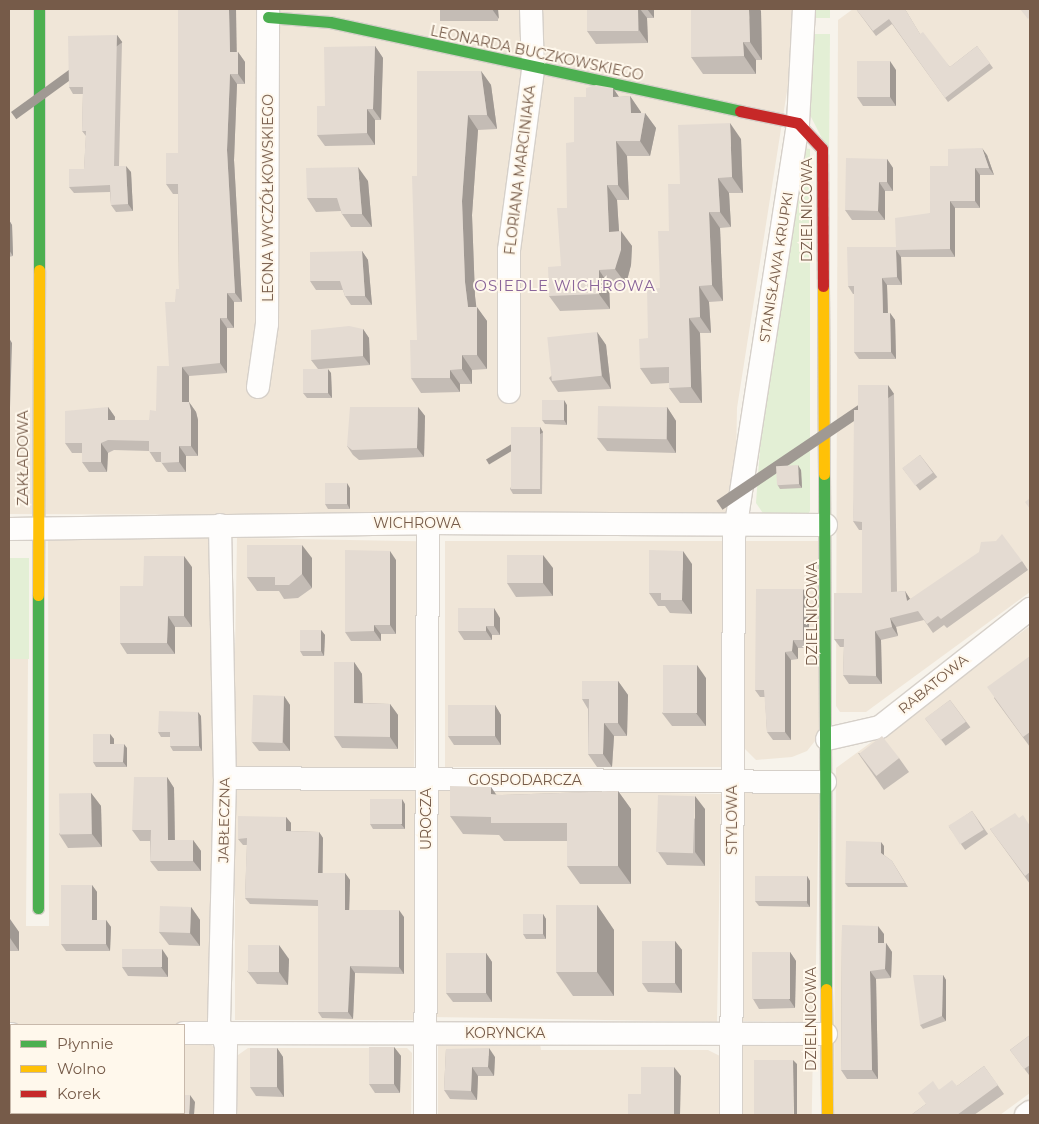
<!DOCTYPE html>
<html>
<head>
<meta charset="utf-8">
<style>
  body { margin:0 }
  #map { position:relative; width:1039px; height:1124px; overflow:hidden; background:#f7f3eb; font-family:Montserrat,sans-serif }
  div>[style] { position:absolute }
  .residential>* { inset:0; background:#f0e6d8; transform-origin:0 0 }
  .green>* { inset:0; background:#e3efd5; transform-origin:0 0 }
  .roads { filter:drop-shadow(1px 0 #d6d0c9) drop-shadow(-1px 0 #d6d0c9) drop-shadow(0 1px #d6d0c9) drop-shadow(0 -1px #d6d0c9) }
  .street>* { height:22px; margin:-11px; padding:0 11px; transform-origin:11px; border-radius:11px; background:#fefdfc }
  .fast>* { height:11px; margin:-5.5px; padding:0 5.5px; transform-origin:5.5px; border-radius:5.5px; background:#4caf50 }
  .slow>* { height:11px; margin:-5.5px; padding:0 5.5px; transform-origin:5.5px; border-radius:5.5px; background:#ffc107 }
  .jam>* { height:11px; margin:-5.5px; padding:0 5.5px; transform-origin:5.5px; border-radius:5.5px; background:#c62828 }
  .wall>* { inset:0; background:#c4bcb5; transform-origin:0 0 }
  .shaded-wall>* { inset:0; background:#a09993; transform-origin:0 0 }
  .building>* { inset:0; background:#e4dbd2; transform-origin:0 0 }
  span { translate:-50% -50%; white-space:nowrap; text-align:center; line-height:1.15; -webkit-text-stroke:4px #fff8ec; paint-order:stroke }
  .street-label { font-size:14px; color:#765b49 }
  .neighbourhood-label { font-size:15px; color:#8a659a; letter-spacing:1px }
  .frame { position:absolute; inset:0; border:10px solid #765b49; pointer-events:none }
  .legend { position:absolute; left:10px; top:1024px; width:175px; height:90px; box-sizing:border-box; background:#fff8ec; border:1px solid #c8b9ab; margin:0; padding:6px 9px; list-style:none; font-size:15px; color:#765b49 }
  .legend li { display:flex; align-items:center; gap:10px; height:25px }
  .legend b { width:25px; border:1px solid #c8b9ab }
</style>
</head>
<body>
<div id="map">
  <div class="residential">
    <i style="clip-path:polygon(9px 9px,792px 9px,793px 53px,737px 408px,735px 516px,9px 514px)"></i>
    <i style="clip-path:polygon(853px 9px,1030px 9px,1030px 592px,866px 712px,840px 712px,836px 706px,838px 20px)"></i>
    <i style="clip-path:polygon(216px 538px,214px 1026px,9px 1024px,9px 659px,28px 659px,26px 926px,49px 926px,48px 539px)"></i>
    <i style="left:237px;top:538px;width:181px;height:231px;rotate:1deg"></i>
    <i style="left:445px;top:541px;width:277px;height:226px"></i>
    <i style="clip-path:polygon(744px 541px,820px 541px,819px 736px,807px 751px,792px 757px,756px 760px,744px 748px)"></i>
    <i style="clip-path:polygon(1030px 626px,1030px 1093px,1000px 1115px,834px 1115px,836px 768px)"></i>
    <i style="left:235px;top:787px;width:182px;height:233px"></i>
    <i style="left:435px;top:789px;width:286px;height:228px;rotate:1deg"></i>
    <i style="left:743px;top:789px;width:76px;height:232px;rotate:1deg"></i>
    <i style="clip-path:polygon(9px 1042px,11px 1113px,184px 1113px,184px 1042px,208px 1042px,216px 1049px,216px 1115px,9px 1115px)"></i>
    <i style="clip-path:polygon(540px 1043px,541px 1050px,708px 1050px,722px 1057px,722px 1115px,438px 1115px,438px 1045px)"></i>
    <i style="left:743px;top:1043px;width:70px;height:72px;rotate:1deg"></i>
    <i style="clip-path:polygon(248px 1048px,407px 1048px,412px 1053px,411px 1115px,237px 1115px,238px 1055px)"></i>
  </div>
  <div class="green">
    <i style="left:814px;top:9px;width:16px;height:9px"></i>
    <i style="clip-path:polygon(814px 34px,830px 34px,829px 152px,810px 115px)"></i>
    <i style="clip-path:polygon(803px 148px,810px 149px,810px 511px,807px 516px,767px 519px,756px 503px,761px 434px)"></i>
    <i style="left:9px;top:558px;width:20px;height:101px"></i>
  </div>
  <div class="roads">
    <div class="street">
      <i style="left:258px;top:387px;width:64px;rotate:-81.9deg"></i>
      <i style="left:267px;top:324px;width:315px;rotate:-89.8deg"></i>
      <i style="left:509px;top:392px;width:142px;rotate:-90deg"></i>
      <i style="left:509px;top:250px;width:183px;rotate:-82.4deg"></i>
      <i style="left:533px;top:69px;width:60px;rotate:-91.9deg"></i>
      <i style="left:220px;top:525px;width:253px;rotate:88.9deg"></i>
      <i style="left:225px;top:778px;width:244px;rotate:91.4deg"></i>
      <i style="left:219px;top:1022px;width:25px;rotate:74deg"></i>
      <i style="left:226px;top:1046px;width:69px;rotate:90.8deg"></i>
      <i style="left:9px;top:529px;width:419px;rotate:-0.8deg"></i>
      <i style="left:428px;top:523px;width:398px;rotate:0.3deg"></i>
      <i style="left:827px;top:739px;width:54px;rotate:-12.8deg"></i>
      <i style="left:880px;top:727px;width:191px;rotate:-38.2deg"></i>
      <i style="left:225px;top:778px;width:600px;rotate:0.38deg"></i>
      <i style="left:184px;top:1033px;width:642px;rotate:0.09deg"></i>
      <i style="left:9px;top:1034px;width:2px"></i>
      <i style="left:425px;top:1115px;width:592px;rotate:-89.71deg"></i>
      <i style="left:731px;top:1115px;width:578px;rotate:-89.7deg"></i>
      <i style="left:734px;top:537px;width:419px;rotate:-81.2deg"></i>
      <i style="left:798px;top:123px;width:114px;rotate:-87deg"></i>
      <i style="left:1026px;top:1115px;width:5px;rotate:-37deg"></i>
    </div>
    <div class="fast">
      <i style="left:268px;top:17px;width:62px;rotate:4.6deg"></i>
      <i style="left:330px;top:22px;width:420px;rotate:12.2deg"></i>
      <i style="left:39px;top:270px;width:261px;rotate:-90deg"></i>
      <i style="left:824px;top:474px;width:515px;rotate:89.78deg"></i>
      <i style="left:38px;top:908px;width:313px;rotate:-90deg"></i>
    </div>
    <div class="slow">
      <i style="left:823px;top:286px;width:188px;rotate:89.7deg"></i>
      <i style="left:38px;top:595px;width:325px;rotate:-89.8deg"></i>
      <i style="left:826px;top:989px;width:126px;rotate:89.5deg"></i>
    </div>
    <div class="jam">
      <i style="left:740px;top:111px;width:59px;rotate:11.7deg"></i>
      <i style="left:798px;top:123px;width:35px;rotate:47deg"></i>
      <i style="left:822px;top:149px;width:137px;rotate:89.6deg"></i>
    </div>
  </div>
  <div class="wall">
    <i style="clip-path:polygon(178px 9px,236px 9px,236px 52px,238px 52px,245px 62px,245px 84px,237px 84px,234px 160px,242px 302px,234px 302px,234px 328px,227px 328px,227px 373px,189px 376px,189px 402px,196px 412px,198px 420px,198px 456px,186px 456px,186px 472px,168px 472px,161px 462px,156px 462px,149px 451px,114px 450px,108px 453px,107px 472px,89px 472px,82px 462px,82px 453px,72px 453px,65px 443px,108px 407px,115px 417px,115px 420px,149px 420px,156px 411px,169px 366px,175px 302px,179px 289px,178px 194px,173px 194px,166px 184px,178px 153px)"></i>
    <i style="left:440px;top:9px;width:58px;height:12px"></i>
    <i style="clip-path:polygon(587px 9px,654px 9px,654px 18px,647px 18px,648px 43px,596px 44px,587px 31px)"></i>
    <i style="clip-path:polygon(856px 9px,905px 9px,920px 34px,950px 67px,977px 46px,993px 68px,948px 102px,892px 24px,876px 36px)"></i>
    <i style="clip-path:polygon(761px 11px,762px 60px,756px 60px,756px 74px,703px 74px,691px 57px)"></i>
    <i style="clip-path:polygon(117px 35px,122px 42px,119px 166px,131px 172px,133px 211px,116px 212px,111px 205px,110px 192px,74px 193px,69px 187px,84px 169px,86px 136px,82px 131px,83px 94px,73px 94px,69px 87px)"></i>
    <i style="clip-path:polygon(375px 46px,383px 58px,381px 120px,375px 120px,375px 145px,325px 146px,317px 135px,325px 106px)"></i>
    <i style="clip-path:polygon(896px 70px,896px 106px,863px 106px,857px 97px)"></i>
    <i style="clip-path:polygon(481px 71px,491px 85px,497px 129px,478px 130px,472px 215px,475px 296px,476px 307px,487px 321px,487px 369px,472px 370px,472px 384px,460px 384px,460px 392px,421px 393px,411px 378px,417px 340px,417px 176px)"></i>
    <i style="clip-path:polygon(613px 88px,619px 97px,630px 96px,641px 113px,645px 113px,656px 128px,650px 156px,627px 156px,629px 200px,617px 200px,619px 231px,632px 246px,631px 265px,626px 284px,609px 285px,610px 309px,560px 311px,549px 296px,561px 266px,567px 208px,586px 97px)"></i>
    <i style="clip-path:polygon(741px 139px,743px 193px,729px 193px,731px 227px,720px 228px,723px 301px,709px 302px,711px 333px,700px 333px,702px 403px,680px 403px,669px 388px,669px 383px,651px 384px,640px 368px,648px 338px,660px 288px,669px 231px,680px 184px)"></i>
    <i style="clip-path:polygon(987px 155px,994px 175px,980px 175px,980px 208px,955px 208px,955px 257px,901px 257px,902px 285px,887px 285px,888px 313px,890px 313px,895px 320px,896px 359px,859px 359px,854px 352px,854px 294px,853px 294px,848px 286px,896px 247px,930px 213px,948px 166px)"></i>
    <i style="clip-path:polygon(887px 159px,893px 168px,893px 191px,885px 191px,885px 220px,852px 220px,845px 210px)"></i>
    <i style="clip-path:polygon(368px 181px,372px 227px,351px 227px,342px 214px,341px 211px,316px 212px,307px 198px)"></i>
    <i style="clip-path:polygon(9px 220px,12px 225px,13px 256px,9px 257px)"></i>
    <i style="clip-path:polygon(362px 251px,368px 260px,372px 305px,351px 305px,345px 296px,343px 290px,316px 290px,310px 281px)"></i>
    <i style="clip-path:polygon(363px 329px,369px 338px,370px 365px,321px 369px,331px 373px,332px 398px,307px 398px,303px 393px,318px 369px,311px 360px)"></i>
    <i style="clip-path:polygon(597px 332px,606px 345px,611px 389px,558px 392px,549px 378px)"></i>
    <i style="clip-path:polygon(894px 394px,897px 592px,905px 591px,910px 599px,1022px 561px,1028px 570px,947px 628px,944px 625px,933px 633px,924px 620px,896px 627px,898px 636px,881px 640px,882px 684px,849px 684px,843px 675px,844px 647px,840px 647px,834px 639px,862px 593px,862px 530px,859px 530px,853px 521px,858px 410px)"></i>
    <i style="clip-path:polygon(567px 405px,567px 425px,545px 424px,542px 420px)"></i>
    <i style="clip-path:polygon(418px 407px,425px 416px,424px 457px,359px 460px,353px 455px,347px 446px)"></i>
    <i style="clip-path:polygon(667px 407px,676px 421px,676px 453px,607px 451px,597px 438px)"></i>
    <i style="clip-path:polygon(540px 427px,543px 432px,542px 494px,513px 494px,510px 489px)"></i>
    <i style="left:920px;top:455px;width:28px;height:22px;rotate:52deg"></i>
    <i style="clip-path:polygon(801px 470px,802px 488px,780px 489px,777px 484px)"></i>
    <i style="clip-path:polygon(350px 488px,350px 509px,328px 509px,325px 504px)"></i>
    <i style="clip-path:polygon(312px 558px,312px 588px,298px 598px,284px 599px,279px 591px,257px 591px,247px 577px)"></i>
    <i style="clip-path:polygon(396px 560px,396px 634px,381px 634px,381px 641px,351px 641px,345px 632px)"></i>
    <i style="clip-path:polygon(692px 564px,692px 614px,670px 613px,665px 606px,658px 606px,649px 593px)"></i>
    <i style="clip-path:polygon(192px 567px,192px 627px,175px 627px,175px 654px,127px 654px,120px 643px,143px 586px)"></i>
    <i style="clip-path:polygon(553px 568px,553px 596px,516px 597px,507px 583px)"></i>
    <i style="clip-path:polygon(809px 597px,809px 648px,798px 648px,798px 659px,791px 660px,791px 740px,773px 740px,767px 732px,765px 697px,760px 697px,755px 690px)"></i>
    <i style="clip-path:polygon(500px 618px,500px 635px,492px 635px,492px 640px,464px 640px,458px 631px)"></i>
    <i style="clip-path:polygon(321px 630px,325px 635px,324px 656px,303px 656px,300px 651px)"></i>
    <i style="clip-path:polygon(1030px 656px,1030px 747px,994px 698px)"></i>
    <i style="clip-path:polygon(354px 662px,362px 674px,363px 703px,390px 704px,398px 715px,398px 749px,342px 748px,334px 736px)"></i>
    <i style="clip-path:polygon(706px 678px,706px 726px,672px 726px,662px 713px)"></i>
    <i style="clip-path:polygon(618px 681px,628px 695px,627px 736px,614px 736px,612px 767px,597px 767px,588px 754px,588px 709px,582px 699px)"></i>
    <i style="clip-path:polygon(284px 696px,290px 705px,290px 751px,259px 751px,252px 742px)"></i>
    <i style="left:950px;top:700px;width:34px;height:31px;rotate:53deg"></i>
    <i style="clip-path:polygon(495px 705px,501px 715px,501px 745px,454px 745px,448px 736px)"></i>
    <i style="clip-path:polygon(201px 716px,202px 751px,173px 751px,170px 746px,170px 737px,161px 737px,158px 732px)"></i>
    <i style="clip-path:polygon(110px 734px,114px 739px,114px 744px,127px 748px,127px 767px,96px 767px,93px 762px)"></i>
    <i style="clip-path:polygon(858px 753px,899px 758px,909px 772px,884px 790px)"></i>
    <i style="clip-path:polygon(167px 777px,174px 788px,175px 840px,193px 840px,201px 851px,201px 871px,158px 871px,150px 861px,150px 841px,140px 841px,132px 830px)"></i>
    <i style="clip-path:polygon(491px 787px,496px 795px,502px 795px,618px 791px,631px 809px,631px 884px,580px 884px,567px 866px,567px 841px,504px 841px,499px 835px,463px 834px,450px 816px)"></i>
    <i style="clip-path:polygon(91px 793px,101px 806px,102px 847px,68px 848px,59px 834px)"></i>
    <i style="clip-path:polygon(405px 804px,405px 829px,373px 829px,370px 824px)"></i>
    <i style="clip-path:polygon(705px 809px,705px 866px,667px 865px,658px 852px)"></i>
    <i style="left:972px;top:811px;width:28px;height:28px;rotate:55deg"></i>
    <i style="clip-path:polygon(286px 817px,291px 823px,291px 831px,319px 832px,323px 838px,323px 873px,345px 873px,350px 880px,349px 910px,404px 917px,404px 974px,355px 973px,353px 1019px,322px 1018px,318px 1012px,318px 906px,250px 904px,245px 898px,247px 845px,243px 845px,238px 839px)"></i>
    <i style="clip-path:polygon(1019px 818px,1030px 826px,1030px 884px,990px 829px)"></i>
    <i style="clip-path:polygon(884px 846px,884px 855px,892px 861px,908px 887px,848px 887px,845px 883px)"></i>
    <i style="clip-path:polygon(807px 876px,810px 881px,810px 907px,759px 906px,755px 901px)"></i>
    <i style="clip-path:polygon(92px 885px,97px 892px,97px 920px,106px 920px,111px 927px,110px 951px,66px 951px,61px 944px)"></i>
    <i style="clip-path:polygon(597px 905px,614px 930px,614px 996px,573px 996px,556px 972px)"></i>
    <i style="clip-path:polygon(191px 907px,200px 920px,200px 946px,169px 945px,159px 932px)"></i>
    <i style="clip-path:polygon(543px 914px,546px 919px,546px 939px,526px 939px,523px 934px)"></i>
    <i style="clip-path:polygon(9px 919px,19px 932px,19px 951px,9px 951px)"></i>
    <i style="clip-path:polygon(842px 925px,884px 934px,884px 943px,886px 943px,892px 952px,891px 978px,876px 979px,878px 1079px,847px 1079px,841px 1070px)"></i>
    <i style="clip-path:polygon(675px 941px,682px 950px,682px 993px,648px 992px,642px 983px)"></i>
    <i style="clip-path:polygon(790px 952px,796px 961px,795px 1008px,759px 1009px,753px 999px)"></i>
    <i style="clip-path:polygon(486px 953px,492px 962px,492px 1002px,453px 1002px,446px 993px)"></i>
    <i style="clip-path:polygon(168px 958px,168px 977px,128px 976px,122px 967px)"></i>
    <i style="clip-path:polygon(289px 959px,288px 985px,257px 984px,247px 971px)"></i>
    <i style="clip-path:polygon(943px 975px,946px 980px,946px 1021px,923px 1029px,920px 1025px)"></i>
    <i style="clip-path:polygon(1030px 1035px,1030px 1074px,1029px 1075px,1010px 1050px)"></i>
    <i style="clip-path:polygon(394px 1047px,401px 1056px,400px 1093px,375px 1093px,369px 1084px)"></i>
    <i style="clip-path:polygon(277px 1048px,283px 1057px,284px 1097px,256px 1096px,250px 1087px)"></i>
    <i style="clip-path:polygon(446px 1049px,495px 1057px,494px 1076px,478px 1076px,477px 1100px,450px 1099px,444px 1090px)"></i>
    <i style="clip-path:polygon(984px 1066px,1004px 1094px,974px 1115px,911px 1115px,926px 1104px,939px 1090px,957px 1086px)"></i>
  </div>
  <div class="shaded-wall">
    <i style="clip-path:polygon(229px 9px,236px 9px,237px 62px,230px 52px)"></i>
    <i style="clip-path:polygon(492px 9px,498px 9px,499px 19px)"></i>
    <i style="clip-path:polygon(638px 9px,640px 9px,647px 18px,648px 43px,639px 30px)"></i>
    <i style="clip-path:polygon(647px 9px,654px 9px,654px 18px)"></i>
    <i style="clip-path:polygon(749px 9px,760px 9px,761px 11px,762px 60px,750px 42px)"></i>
    <i style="left:117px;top:35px;width:9px;height:131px;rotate:54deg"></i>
    <i style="clip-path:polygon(743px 42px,756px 60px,756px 74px,744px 56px)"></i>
    <i style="clip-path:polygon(375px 46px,383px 58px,381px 120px,373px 109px)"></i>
    <i style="clip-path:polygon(238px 52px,245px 62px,245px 84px,238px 74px)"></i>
    <i style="clip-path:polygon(890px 61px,896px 70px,896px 106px,890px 97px)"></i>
    <i style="clip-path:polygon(481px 71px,491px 85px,497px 129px,487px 115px)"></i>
    <i style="clip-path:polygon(230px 74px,237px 84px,234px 160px,242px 302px,235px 293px,227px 150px)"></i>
    <i style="clip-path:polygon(613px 88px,623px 103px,613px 97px)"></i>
    <i style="clip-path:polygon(630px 96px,641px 112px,642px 128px,631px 113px)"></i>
    <i style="clip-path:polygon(367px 109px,375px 120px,375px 145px,367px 133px)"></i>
    <i style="clip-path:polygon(645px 113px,656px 128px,650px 156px,640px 141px)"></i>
    <i style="clip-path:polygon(468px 115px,478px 130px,472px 215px,475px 296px,477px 312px,477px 307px,487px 321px,487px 369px,477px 355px,468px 307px,465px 282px,462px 201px)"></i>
    <i style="clip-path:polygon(730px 123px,741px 139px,743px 193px,732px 177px)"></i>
    <i style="clip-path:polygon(616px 141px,627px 156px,629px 200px,618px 185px)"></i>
    <i style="clip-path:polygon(982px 148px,987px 155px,994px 175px,989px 168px)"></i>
    <i style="clip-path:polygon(887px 159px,893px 168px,893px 191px,887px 182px)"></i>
    <i style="clip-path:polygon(126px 166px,131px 172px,133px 211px,128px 204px)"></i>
    <i style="clip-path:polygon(358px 167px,368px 181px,372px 227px,362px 214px)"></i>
    <i style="clip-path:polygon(975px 168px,980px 175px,980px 208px,975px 201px)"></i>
    <i style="clip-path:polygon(718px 178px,729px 193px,731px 227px,720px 212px)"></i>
    <i style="clip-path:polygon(879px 182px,885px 191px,885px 220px,878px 211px)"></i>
    <i style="clip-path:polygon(607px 185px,617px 200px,620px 247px,609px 232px)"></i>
    <i style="clip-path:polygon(950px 201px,955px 208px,955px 257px,950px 249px)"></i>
    <i style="clip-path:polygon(709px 212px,720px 228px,723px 301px,712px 285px)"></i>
    <i style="clip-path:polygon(9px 220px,12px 225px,13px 256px,9px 250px)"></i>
    <i style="clip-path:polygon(621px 231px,632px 246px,631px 265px,626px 284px,615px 269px)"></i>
    <i style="clip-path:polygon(896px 250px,901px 257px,902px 285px,897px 277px)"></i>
    <i style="clip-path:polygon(362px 251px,368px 260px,372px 305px,365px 296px)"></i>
    <i style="clip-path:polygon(599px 270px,609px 285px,610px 309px,599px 294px)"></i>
    <i style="clip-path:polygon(882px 278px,887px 285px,888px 320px,883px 313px)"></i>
    <i style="clip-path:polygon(699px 286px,709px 302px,711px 333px,700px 317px)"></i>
    <i style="clip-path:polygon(227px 293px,234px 302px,234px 328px,227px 318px)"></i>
    <i style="clip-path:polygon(890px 313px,895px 320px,896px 359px,891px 352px)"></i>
    <i style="clip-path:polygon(220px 318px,227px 328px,227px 373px,220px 363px)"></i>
    <i style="clip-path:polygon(689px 318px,700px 333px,702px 403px,691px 387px)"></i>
    <i style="clip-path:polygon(363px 329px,369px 338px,370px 365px,363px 356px)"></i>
    <i style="clip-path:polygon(597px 332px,606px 345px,611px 389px,602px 376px)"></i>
    <i style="clip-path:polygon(9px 338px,12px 343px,9px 440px)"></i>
    <i style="clip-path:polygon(462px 355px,472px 370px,472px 384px,462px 369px)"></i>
    <i style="clip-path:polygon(182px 367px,189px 376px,189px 412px,182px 402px)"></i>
    <i style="clip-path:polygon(328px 369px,331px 373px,332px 398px,328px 393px)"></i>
    <i style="clip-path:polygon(450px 370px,460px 384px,460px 392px,450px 378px)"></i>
    <i style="left:888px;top:385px;width:11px;height:207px;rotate:56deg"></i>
    <i style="clip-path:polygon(564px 400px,567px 405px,567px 425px,564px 420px)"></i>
    <i style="clip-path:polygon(189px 402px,196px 412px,198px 420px,198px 456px,191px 446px)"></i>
    <i style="clip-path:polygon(108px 407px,115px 417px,114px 429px,108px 420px)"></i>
    <i style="clip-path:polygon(418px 407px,425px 416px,424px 457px,417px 448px)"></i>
    <i style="clip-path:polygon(667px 407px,676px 421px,676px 453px,667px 439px)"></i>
    <i style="left:540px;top:427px;width:6px;height:63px;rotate:59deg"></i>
    <i style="clip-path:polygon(101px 443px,108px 453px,107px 472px,101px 462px)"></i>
    <i style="clip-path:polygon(179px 446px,186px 456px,186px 472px,179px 462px)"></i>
    <i style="clip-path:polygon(798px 465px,801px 470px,802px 488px,799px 484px)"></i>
    <i style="clip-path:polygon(347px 483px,350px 488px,350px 509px,347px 504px)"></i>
    <i style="clip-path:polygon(302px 545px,312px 558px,312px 588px,302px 574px)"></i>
    <i style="clip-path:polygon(390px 551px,396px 560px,396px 634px,390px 625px)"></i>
    <i style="clip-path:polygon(683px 551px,692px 564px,692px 614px,682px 600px)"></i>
    <i style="clip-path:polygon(543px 555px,553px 568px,553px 596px,543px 583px)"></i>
    <i style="clip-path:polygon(184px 556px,192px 567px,192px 627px,184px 616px)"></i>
    <i style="clip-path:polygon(803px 589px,809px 597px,809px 648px,803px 640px)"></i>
    <i style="clip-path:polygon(905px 591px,910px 599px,907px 601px)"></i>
    <i style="clip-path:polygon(494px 608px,500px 618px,500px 635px,494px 626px)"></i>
    <i style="clip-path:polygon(168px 616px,175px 627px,175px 654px,167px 643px)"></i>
    <i style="clip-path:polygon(890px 618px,896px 627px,898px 636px,892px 627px)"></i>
    <i style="clip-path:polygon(374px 625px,381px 634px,381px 641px,374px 631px)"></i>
    <i style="clip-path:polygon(486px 626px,492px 635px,492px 640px,486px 631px)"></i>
    <i style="clip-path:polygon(321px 630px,325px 635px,324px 656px,321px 651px)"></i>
    <i style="clip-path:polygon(875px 631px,881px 640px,882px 684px,876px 676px)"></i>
    <i style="clip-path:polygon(793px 640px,798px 648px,798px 659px,792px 651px)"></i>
    <i style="clip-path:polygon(785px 652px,791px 660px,791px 740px,785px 732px)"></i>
    <i style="clip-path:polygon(354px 662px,362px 674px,363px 715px,354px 703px)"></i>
    <i style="clip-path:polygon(697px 665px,706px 678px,706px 726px,696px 713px)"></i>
    <i style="clip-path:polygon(618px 681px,628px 695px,627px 736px,618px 723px)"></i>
    <i style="clip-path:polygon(284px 696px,290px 705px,290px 751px,283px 742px)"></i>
    <i style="clip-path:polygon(390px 704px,398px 715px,398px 749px,390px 737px)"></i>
    <i style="clip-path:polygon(495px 705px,501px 715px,501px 745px,495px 736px)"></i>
    <i style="clip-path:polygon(198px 712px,201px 716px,202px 751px,199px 746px)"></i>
    <i style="clip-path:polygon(604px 723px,614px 736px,612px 767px,603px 754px)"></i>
    <i style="clip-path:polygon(110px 734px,114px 739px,114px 748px,110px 744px)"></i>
    <i style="clip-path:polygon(124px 744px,127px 748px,127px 767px,123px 762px)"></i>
    <i style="clip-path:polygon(167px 777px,174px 788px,175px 851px,168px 840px)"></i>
    <i style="clip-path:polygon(491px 787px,504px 806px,491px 794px)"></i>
    <i style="clip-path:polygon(618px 791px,631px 809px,631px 884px,618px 866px)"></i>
    <i style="clip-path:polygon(91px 793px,101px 806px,102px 847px,92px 834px)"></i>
    <i style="clip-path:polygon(695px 796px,705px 809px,705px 866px,695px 852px)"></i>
    <i style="clip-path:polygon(402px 799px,405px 804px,405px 829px,401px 824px)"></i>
    <i style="clip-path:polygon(9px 817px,9px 818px,10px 891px,9px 889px)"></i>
    <i style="clip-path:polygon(286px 817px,291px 823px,291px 837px,286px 831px)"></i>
    <i style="clip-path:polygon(319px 832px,323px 838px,322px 879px,318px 873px)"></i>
    <i style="clip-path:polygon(193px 840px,201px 851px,201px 871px,193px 861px)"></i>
    <i style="clip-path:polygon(881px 842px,884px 846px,884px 858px,881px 853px)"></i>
    <i style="clip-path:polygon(345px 873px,350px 880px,349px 916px,345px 910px)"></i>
    <i style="clip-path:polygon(807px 876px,810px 881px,810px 907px,807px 903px)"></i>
    <i style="clip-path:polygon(92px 885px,97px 892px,97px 927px,92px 920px)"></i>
    <i style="clip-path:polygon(597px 905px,614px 930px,614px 996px,597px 972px)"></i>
    <i style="clip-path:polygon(191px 907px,200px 920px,200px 946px,190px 933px)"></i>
    <i style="clip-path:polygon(399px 910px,404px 917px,404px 974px,399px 967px)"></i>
    <i style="clip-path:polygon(543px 914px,546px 919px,546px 939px,543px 934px)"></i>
    <i style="clip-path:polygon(10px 919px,19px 932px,19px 951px,10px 938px)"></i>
    <i style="clip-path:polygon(106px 920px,111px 927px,110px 951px,106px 944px)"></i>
    <i style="clip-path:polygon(878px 926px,884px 934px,884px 952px,878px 943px)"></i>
    <i style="clip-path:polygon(675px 941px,682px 950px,682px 993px,675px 983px)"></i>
    <i style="clip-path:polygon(886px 943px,892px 952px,891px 978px,885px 969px)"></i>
    <i style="clip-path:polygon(279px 945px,289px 959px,288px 985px,279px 972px)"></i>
    <i style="clip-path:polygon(162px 949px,168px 958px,168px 977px,161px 967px)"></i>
    <i style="clip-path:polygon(790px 952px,796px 961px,795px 1008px,789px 999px)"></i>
    <i style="clip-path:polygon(486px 953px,492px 962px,492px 1002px,486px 993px)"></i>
    <i style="clip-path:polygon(350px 966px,355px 973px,353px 1019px,348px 1012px)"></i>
    <i style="clip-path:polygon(870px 971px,876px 979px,878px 1079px,872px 1070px)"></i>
    <i style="clip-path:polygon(943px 975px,946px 980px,946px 1021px,942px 1016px)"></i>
    <i style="clip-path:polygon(394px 1047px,401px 1056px,400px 1093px,394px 1084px)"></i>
    <i style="clip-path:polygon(277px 1048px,283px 1057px,284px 1097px,277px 1087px)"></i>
    <i style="clip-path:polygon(489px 1048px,495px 1057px,494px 1076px,488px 1067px)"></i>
    <i style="clip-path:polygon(793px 1060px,797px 1064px,797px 1115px,794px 1115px)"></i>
    <i style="clip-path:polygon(472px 1067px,478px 1076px,477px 1100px,471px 1091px)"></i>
    <i style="clip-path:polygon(674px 1067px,681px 1076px,680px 1115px,674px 1115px)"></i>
    <i style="clip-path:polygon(190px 1095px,195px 1102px,194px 1115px,189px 1115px)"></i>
  </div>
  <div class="building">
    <i style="clip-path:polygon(178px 9px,229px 9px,230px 52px,238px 52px,238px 74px,230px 74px,227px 150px,235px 293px,227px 293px,227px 318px,220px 318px,220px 363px,182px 367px,182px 402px,189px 402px,191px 410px,191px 446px,179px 446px,179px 462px,161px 463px,161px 452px,149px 452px,149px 441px,108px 440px,101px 443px,101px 462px,82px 462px,82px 443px,65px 443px,65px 411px,108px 407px,108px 420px,149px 420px,150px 410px,156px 411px,157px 366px,169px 366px,165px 302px,175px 302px,176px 289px,179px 289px,178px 184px,166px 184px,166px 153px,178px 153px)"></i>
    <i style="left:587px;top:9px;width:51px;height:22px"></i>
    <i style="clip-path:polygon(691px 9px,749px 9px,750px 42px,743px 42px,744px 56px,691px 57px)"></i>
    <i style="clip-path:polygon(856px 9px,905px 9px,920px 34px,923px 32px,950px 67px,977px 46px,990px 63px,945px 98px,889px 19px,873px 31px)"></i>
    <i style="clip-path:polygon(1020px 9px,1030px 9px,1030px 17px,1028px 19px)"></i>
    <i style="clip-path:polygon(117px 35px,114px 166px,126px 166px,128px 204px,111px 205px,110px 185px,69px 187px,69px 169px,84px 169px,86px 131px,82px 131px,83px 87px,69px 87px,68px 36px)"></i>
    <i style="clip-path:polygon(375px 46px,373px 109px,367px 109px,367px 133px,317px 135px,317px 106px,325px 106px,324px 47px)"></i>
    <i style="left:857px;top:61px;width:33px;height:36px"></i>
    <i style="clip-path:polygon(417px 71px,481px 71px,487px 115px,468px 115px,462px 201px,465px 282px,468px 307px,477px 307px,477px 355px,462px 355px,462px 369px,450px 370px,450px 378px,411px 378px,410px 340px,417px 340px,412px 176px,417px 176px)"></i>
    <i style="clip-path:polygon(596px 85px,613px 88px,613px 97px,630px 96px,631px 113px,645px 113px,640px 141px,616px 141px,618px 185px,607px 185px,609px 232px,621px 231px,621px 250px,615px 269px,599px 270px,599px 294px,549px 296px,548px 267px,561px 266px,557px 208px,567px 208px,566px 143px,574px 142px,574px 97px,586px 97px,586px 88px)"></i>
    <i style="clip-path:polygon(730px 123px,732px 177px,718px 178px,720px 212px,709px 212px,712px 285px,699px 286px,700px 317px,689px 318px,691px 387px,669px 388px,669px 367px,640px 368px,639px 339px,648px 338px,647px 289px,660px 288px,658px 231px,669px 231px,668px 184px,680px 184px,678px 125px)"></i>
    <i style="clip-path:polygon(982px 148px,989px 168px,975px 168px,975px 201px,950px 201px,950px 249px,896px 250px,897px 277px,882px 278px,883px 313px,890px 313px,891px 352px,854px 352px,854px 286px,848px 286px,847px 247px,896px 247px,895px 218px,930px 213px,930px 166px,948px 166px,948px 149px)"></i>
    <i style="clip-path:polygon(846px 158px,887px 159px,887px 182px,879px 182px,878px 211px,845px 210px)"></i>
    <i style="clip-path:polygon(358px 167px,362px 214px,342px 214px,337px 198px,307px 198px,306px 168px)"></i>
    <i style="clip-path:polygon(362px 251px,365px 296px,345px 296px,340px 281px,310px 281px,310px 252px)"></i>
    <i style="clip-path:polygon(349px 326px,363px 329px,363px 356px,311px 360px,311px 330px)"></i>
    <i style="left:597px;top:332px;width:44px;height:50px;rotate:84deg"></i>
    <i style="left:303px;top:369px;width:25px;height:24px"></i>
    <i style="clip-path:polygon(858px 385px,888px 385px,891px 592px,905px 591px,907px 601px,979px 552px,981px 542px,996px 541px,1002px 534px,1022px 561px,941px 619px,938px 616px,927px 624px,918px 611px,890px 618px,892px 627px,875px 631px,876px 676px,843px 675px,844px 639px,834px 639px,834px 593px,862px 593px,862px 522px,853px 521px,854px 410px,858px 410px)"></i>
    <i style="left:542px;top:400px;width:22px;height:20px"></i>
    <i style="left:598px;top:406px;width:69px;height:32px;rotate:1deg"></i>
    <i style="clip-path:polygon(350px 407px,418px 407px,417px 448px,352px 450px,347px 446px)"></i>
    <i style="left:511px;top:427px;width:29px;height:62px"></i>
    <i style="left:920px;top:455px;width:22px;height:22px;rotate:54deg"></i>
    <i style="left:798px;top:465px;width:19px;height:22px;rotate:87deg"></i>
    <i style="left:325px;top:483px;width:22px;height:21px"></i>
    <i style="clip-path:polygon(1030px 498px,1030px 509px,1025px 502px)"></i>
    <i style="clip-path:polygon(247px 545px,302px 545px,302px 574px,289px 585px,275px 585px,275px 577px,247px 577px)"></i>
    <i style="clip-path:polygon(345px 550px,390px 551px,390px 625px,374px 625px,374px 631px,345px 632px)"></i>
    <i style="clip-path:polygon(649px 550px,683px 551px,682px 600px,661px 600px,661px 593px,649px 593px)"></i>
    <i style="left:507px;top:555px;width:36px;height:28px"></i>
    <i style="clip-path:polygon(144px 556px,184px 556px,184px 616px,168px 616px,167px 643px,120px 643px,120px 586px,143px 586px)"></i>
    <i style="clip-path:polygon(756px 589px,803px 589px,803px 640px,793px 640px,792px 651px,785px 652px,785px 732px,767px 732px,764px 690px,755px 690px)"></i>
    <i style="clip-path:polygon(458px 608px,494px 608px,494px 626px,486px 626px,486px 631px,458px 631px)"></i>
    <i style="left:300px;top:630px;width:21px;height:21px"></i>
    <i style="clip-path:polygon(1030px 656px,1030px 732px,1023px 737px,987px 687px)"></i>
    <i style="clip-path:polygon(334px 662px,354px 662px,354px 703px,390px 704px,390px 737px,334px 736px)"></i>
    <i style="left:663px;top:665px;width:34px;height:48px"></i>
    <i style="clip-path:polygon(582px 681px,618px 681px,618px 723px,604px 723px,603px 754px,588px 754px,589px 699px,582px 699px)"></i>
    <i style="left:253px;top:695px;width:31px;height:47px;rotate:2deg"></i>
    <i style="left:950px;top:700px;width:27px;height:31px;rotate:54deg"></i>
    <i style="left:495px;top:705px;width:31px;height:47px;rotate:90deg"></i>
    <i style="clip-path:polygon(159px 711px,198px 712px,199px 746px,170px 746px,170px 732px,158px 732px)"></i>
    <i style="clip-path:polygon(93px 734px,110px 734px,110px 744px,124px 744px,123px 762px,93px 762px)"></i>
    <i style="left:882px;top:736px;width:28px;height:29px;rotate:52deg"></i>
    <i style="clip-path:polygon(134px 777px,167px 777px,168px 840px,193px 840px,193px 861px,150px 861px,151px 830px,132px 830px)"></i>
    <i style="clip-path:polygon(450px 786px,491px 787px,491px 794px,502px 795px,618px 791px,618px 866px,567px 866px,567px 823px,491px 823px,491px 817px,450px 816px)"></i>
    <i style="left:91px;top:793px;width:41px;height:32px;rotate:89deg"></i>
    <i style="left:658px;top:795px;width:37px;height:57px;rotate:2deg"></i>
    <i style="left:370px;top:799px;width:32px;height:25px"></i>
    <i style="left:972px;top:811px;width:22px;height:28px;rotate:58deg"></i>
    <i style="clip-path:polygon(1015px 813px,1019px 818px,1023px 815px,1030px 826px,1030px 872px,1025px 876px,990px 829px)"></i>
    <i style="clip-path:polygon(238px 816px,286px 817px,286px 831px,319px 832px,318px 873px,345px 873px,345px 910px,399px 910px,399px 967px,350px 966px,348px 1012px,318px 1012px,318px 900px,245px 898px,247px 838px,238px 839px)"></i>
    <i style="clip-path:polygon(846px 841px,881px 842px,881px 853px,892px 861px,905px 883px,845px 883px)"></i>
    <i style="left:755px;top:876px;width:52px;height:25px"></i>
    <i style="clip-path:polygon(61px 885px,92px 885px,92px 920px,106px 920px,106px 944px,61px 944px)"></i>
    <i style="left:556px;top:905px;width:41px;height:67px"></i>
    <i style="left:160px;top:906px;width:31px;height:26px;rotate:2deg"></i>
    <i style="left:543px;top:914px;width:20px;height:20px;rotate:90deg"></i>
    <i style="left:9px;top:919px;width:1px;height:19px"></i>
    <i style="clip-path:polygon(842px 925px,878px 926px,878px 943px,886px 943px,885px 969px,870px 971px,872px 1070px,841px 1070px)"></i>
    <i style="left:642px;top:941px;width:33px;height:42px"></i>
    <i style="left:279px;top:945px;width:27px;height:31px;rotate:90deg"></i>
    <i style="left:122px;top:949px;width:40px;height:18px"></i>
    <i style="left:752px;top:952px;width:38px;height:47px"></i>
    <i style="left:446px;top:953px;width:40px;height:40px"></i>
    <i style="clip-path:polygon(913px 975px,943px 975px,942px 1016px,920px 1025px)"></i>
    <i style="clip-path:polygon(1030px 1035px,1030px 1065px,1024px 1069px,1010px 1050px)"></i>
    <i style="left:369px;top:1047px;width:25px;height:37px"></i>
    <i style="left:250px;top:1048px;width:27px;height:39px"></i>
    <i style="clip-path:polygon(489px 1048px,488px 1067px,472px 1067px,471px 1091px,444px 1090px,446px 1049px)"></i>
    <i style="left:754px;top:1060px;width:39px;height:55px"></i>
    <i style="clip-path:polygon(984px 1066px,998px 1085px,957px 1115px,911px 1115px,926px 1104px,918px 1093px,933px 1081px,939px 1090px,952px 1080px,957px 1086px)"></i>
    <i style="clip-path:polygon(641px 1067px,674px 1067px,674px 1115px,628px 1115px,628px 1094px,641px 1094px)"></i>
    <i style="clip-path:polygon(184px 1095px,190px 1095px,189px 1115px,27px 1115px,27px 1113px,184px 1113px)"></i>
  </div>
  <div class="street-label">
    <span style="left:537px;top:53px;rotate:12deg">LEONARDA BUCZKOWSKIEGO</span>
    <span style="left:520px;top:170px;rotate:-83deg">FLORIANA MARCINIAKA</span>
    <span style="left:268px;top:198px;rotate:-90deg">LEONA WYCZÓŁKOWSKIEGO</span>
    <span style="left:807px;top:210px;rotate:-90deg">DZIELNICOWA</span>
    <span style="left:776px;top:267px;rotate:-81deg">STANISŁAWA KRUPKI</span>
    <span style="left:23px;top:458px;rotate:-90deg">ZAKŁADOWA</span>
    <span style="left:417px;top:523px">WICHROWA</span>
    <span style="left:812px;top:614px;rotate:-90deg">DZIELNICOWA</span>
    <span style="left:933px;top:684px;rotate:-39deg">RABATOWA</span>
    <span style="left:525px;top:780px">GOSPODARCZA</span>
    <span style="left:426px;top:819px;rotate:-90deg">UROCZA</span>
    <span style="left:224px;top:820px;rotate:-89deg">JABŁECZNA</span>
    <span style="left:732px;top:820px;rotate:-90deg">STYLOWA</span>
    <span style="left:811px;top:1019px;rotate:-90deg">DZIELNICOWA</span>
    <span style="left:505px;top:1033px">KORYNCKA</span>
  </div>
  <div class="neighbourhood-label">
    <span style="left:565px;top:286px">OSIEDLE WICHROWA</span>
  </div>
  <div class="frame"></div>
  <ul class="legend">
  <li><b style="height:6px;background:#4caf50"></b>Płynnie</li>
  <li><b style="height:6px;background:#ffc107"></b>Wolno</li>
  <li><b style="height:6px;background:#c62828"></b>Korek</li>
  </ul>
</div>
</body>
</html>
